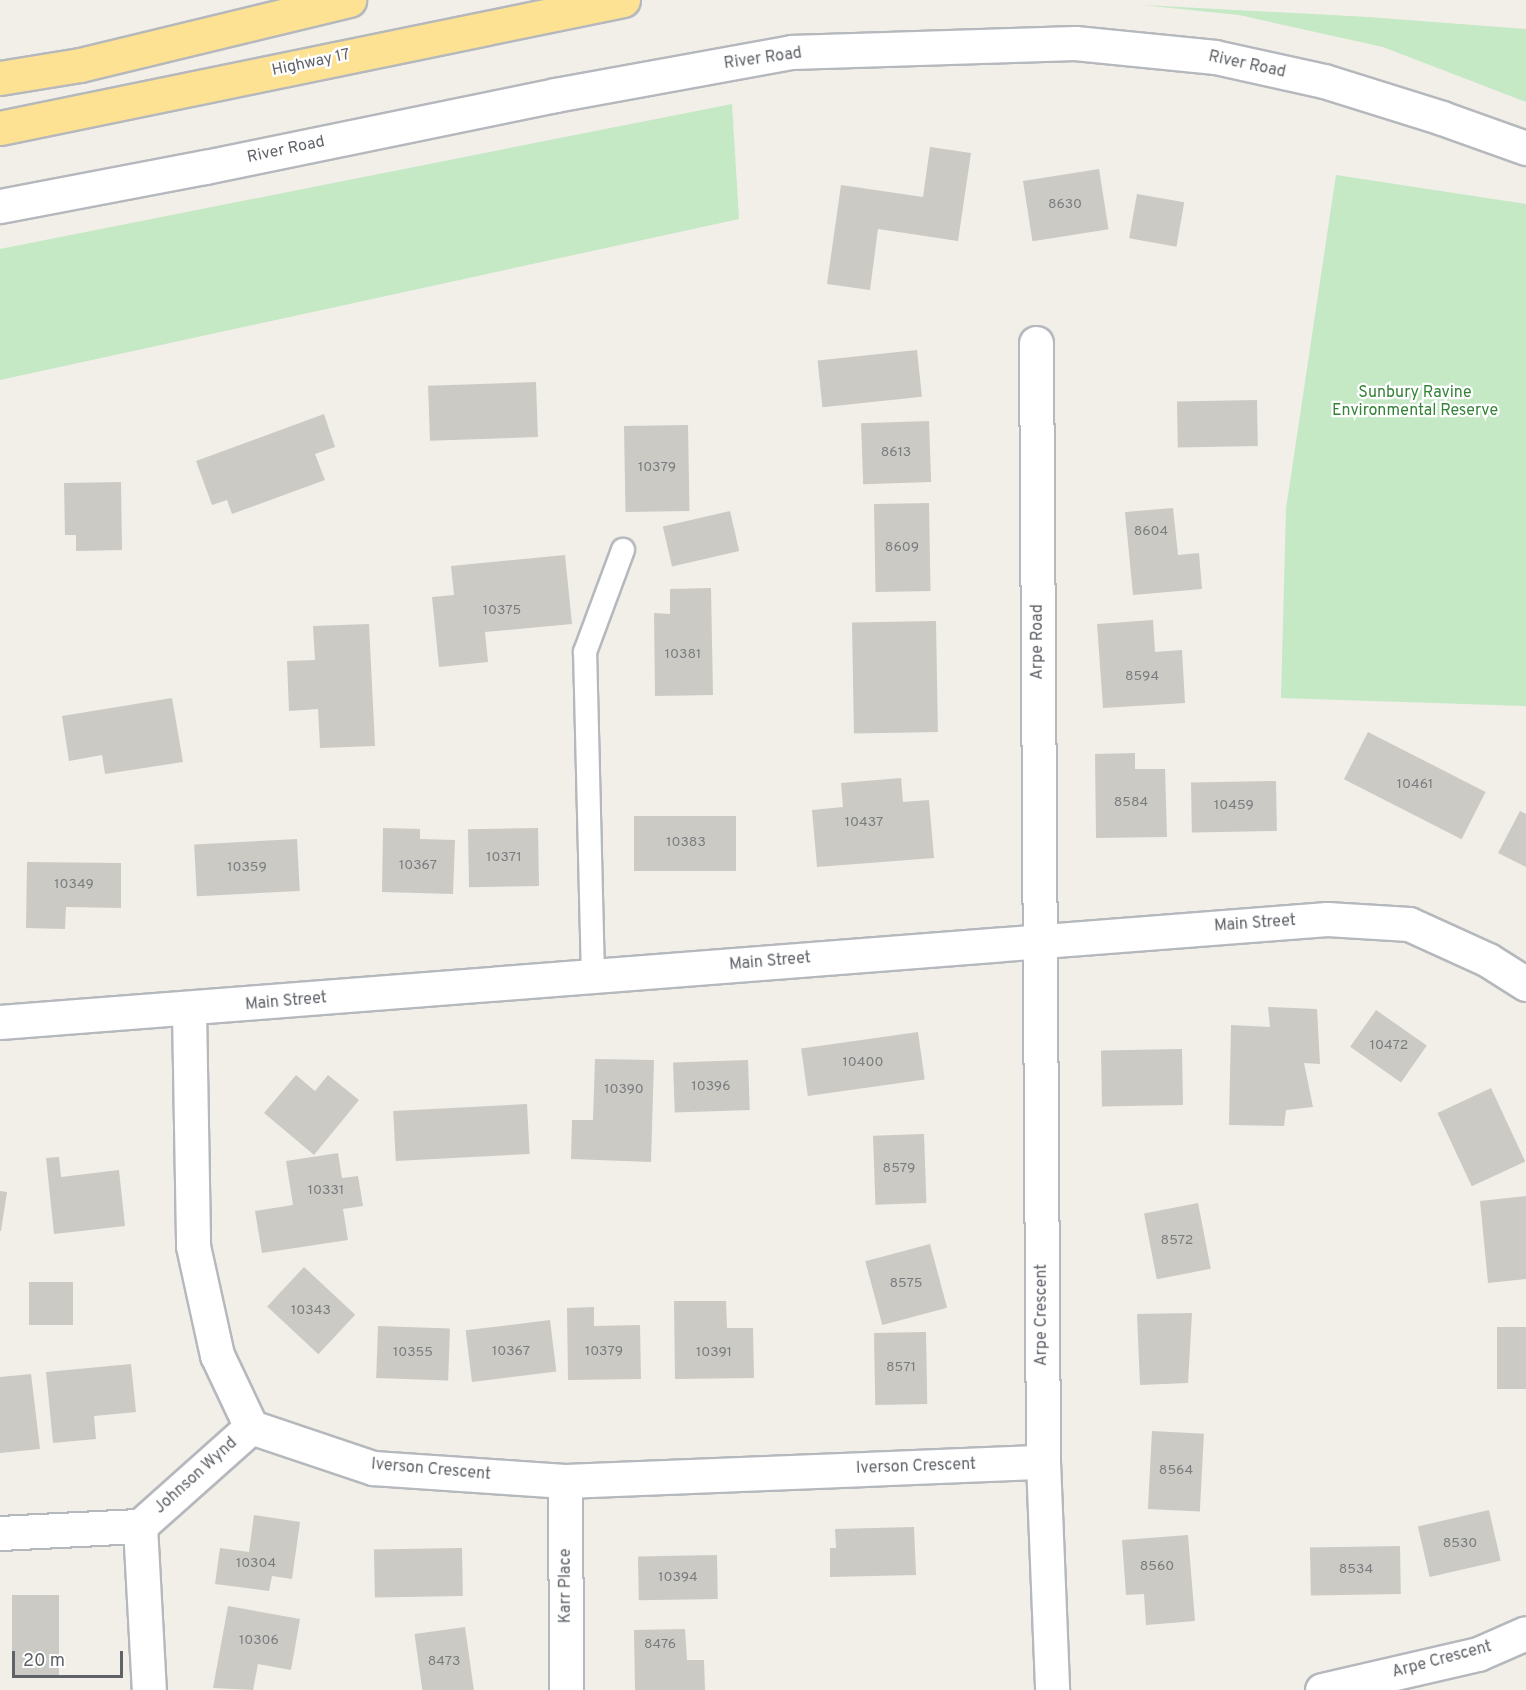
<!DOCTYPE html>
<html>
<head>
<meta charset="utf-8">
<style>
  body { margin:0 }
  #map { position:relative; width:1526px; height:1690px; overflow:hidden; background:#f1efe8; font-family:Overpass,sans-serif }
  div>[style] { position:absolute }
  .green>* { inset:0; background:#c5e8c5 }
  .building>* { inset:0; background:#cccac5; transform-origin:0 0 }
  .roads { filter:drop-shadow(2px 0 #b5b8bc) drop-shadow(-2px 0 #b5b8bc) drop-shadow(0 2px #b5b8bc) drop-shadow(0 -2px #b5b8bc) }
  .service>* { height:22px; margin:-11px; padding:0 11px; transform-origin:11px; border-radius:11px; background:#fff }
  .minor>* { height:33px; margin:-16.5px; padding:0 16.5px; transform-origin:16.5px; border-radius:16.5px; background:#fff }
  .tertiary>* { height:33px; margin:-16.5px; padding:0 16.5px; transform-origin:16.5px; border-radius:16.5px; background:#fff }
  .motorway>* { height:33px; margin:-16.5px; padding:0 16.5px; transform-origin:16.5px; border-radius:16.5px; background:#fde293 }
  span { translate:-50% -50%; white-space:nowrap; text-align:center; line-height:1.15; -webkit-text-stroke:4.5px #fff; paint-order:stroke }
  .number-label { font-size:14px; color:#7a7d7f }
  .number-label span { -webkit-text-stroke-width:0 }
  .street-label { font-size:16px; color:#5f6368 }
  .park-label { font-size:16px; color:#348238 }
  .scale { position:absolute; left:12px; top:1651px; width:111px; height:27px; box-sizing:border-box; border:3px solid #5f6368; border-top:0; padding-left:8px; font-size:18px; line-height:21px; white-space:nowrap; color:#5f6368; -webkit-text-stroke:4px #fff; paint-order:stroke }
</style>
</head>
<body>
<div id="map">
  <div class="green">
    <i style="clip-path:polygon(1142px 5px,1368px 17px,1526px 29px,1526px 102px,1383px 47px,1239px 15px)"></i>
    <i style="clip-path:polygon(732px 104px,739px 219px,0 380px,0 249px)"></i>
    <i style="clip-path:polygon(1336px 175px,1526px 204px,1526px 706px,1281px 698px,1286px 509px)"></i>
  </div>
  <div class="building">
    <i style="clip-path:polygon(930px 147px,971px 153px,958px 241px,878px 229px,870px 290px,827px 284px,841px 185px,923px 197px)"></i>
    <i style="left:1099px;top:169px;width:61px;height:77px;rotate:81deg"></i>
    <i style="left:1137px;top:194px;width:48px;height:45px;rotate:10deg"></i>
    <i style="left:917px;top:350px;width:47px;height:100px;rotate:84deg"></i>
    <i style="left:536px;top:382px;width:55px;height:108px;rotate:88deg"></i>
    <i style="left:1257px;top:400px;width:46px;height:80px;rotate:89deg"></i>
    <i style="clip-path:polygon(324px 414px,335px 447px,315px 454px,325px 480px,232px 514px,227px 500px,212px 505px,196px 461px)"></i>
    <i style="left:929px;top:421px;width:61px;height:68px;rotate:88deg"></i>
    <i style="left:688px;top:425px;width:86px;height:64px;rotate:89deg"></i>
    <i style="clip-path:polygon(121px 482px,122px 550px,76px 551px,76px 535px,65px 535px,64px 483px)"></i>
    <i style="left:929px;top:503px;width:88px;height:55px;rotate:89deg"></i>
    <i style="clip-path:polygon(1173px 508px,1178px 555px,1199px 553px,1202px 589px,1133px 595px,1125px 512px)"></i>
    <i style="left:730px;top:511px;width:41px;height:69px;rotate:77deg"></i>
    <i style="clip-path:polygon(565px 555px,572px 624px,485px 632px,488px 662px,439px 667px,432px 597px,454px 595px,451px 566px)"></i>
    <i style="clip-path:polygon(711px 588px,713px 695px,655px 696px,654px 613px,670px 614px,670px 589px)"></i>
    <i style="clip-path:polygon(1153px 620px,1155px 652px,1182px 650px,1185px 703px,1103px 708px,1097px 624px)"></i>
    <i style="left:936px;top:621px;width:111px;height:84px;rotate:89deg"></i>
    <i style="clip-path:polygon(369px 624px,375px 746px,320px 748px,318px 709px,289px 711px,287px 661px,315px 660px,313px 626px)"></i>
    <i style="clip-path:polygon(172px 698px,183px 762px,105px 774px,102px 755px,69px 761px,62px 716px)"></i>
    <i style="left:1368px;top:732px;width:132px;height:53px;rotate:27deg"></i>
    <i style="clip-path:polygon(1135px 753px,1135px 769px,1165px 769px,1167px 837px,1096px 838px,1095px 754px)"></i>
    <i style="clip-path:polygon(901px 778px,903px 802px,929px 800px,934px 858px,817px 867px,812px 810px,843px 807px,841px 783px)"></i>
    <i style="left:1276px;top:781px;width:50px;height:85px;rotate:89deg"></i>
    <i style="clip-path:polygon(1520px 811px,1526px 814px,1526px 867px,1498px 853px)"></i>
    <i style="left:634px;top:816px;width:102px;height:55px"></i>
    <i style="clip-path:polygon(383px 828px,420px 829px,420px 839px,455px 840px,453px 894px,382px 892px)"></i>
    <i style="left:538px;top:828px;width:58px;height:70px;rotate:89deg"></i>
    <i style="left:297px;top:839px;width:52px;height:103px;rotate:87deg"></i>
    <i style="clip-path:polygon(27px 862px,121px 863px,121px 908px,66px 907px,65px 929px,26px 928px)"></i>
    <i style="clip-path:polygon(1268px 1007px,1317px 1009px,1320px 1064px,1304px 1063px,1313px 1107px,1286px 1110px,1284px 1126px,1229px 1125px,1231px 1025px,1270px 1027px)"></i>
    <i style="left:1376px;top:1010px;width:62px;height:45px;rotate:35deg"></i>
    <i style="left:918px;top:1032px;width:48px;height:118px;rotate:82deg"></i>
    <i style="left:1182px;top:1049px;width:56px;height:81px;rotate:89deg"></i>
    <i style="clip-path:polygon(595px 1059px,654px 1060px,651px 1162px,571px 1159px,572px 1120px,593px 1120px)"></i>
    <i style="left:748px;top:1060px;width:50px;height:75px;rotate:88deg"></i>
    <i style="clip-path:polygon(296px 1075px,315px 1091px,328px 1075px,359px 1100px,314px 1155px,264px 1113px)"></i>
    <i style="left:1491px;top:1088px;width:81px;height:59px;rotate:65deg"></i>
    <i style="left:527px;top:1104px;width:50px;height:134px;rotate:87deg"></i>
    <i style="left:924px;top:1134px;width:69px;height:51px;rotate:88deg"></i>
    <i style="clip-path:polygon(338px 1153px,342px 1178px,358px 1176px,363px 1206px,343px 1209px,348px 1240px,262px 1253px,255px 1211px,293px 1205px,286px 1161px)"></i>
    <i style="clip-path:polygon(59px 1157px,61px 1177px,119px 1170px,125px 1226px,54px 1234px,46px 1158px)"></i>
    <i style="clip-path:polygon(0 1191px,7px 1192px,1px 1231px,0 1231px)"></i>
    <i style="clip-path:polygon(1526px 1196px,1526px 1279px,1488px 1283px,1480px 1201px)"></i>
    <i style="left:1198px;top:1203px;width:67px;height:55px;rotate:79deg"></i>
    <i style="left:930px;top:1244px;width:66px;height:67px;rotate:75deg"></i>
    <i style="left:304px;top:1267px;width:70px;height:54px;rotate:43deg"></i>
    <i style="left:29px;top:1282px;width:44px;height:43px"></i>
    <i style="clip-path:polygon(674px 1301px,726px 1301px,727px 1328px,753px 1328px,754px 1378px,675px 1379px)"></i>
    <i style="clip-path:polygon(594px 1307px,594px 1326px,640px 1325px,641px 1379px,568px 1380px,567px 1308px)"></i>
    <i style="clip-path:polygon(1192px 1313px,1188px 1383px,1140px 1385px,1137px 1314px)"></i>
    <i style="left:550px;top:1320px;width:52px;height:85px;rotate:83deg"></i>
    <i style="left:378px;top:1326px;width:72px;height:52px;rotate:2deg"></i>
    <i style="left:1497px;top:1327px;width:29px;height:62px"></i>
    <i style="left:926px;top:1332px;width:72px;height:52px;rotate:89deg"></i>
    <i style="clip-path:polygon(131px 1364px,136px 1412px,94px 1416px,96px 1439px,53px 1443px,46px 1372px)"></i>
    <i style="clip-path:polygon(31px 1374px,40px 1449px,0 1453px,0 1377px)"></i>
    <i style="left:1152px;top:1431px;width:52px;height:78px;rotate:3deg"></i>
    <i style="left:1489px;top:1510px;width:52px;height:73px;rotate:77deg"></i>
    <i style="clip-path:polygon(254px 1515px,300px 1522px,292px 1579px,272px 1576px,269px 1591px,215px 1584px,220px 1548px,249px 1552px)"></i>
    <i style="clip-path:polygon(914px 1527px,916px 1575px,830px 1577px,830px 1548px,836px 1548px,835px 1529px)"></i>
    <i style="clip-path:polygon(1188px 1535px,1195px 1621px,1146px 1625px,1144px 1594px,1126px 1595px,1122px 1540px)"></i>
    <i style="left:1400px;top:1546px;width:48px;height:90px;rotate:89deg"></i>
    <i style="left:462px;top:1548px;width:48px;height:88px;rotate:89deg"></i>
    <i style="left:717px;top:1555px;width:44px;height:79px;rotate:89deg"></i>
    <i style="left:12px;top:1595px;width:47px;height:80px"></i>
    <i style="clip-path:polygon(228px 1606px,300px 1619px,291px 1670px,258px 1664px,253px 1690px,213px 1688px)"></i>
    <i style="left:465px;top:1627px;width:64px;height:51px;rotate:82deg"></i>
    <i style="clip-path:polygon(685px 1629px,687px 1660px,704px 1660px,705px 1690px,635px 1690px,634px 1630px)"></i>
  </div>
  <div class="roads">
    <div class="service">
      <i style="left:593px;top:977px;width:325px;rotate:-91.4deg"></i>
      <i style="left:585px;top:652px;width:109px;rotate:-69.6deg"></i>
    </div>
    <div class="minor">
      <i style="left:1036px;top:343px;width:1119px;rotate:89.64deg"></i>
      <i style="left:1043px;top:1462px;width:228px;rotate:87.7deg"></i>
      <i style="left:189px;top:1010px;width:236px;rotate:89deg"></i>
      <i style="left:193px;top:1246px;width:112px;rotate:77.6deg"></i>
      <i style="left:217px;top:1355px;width:80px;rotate:64.7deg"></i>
      <i style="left:251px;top:1427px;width:129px;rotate:18.6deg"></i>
      <i style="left:373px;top:1468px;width:192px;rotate:3.9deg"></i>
      <i style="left:565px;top:1481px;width:478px;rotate:-2.3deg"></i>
      <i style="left:0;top:1022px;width:1331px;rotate:-4.44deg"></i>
      <i style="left:1327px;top:919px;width:82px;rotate:3.5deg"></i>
      <i style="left:1409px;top:924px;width:87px;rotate:24.5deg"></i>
      <i style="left:1488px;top:960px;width:45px;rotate:32.3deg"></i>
      <i style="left:565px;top:1481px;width:209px;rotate:89.7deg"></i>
      <i style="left:140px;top:1526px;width:164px;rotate:86.9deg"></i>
      <i style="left:0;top:1533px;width:140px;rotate:-2.9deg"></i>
      <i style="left:140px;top:1526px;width:149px;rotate:-41.7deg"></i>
      <i style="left:1322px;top:1690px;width:160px;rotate:-13deg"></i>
      <i style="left:1478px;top:1654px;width:52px;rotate:-23.6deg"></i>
    </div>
    <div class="tertiary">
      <i style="left:0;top:206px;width:209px;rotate:-10.8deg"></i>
      <i style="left:205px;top:167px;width:357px;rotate:-11.6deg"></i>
      <i style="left:555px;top:95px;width:240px;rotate:-10.3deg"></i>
      <i style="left:791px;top:52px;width:284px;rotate:-1.8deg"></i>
      <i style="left:1075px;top:43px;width:141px;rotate:5.7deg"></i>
      <i style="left:1215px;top:57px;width:112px;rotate:12.4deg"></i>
      <i style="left:1324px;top:81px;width:124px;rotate:17.4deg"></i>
      <i style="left:1442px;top:118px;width:89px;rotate:19.7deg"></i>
    </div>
    <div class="motorway">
      <i style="left:0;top:78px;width:81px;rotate:-9.2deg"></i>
      <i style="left:80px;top:65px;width:277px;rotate:-13.6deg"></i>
      <i style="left:0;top:128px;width:636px;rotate:-11.61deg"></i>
    </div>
  </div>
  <div class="number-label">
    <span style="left:1065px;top:205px">8630</span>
    <span style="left:896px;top:453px">8613</span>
    <span style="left:657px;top:468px">10379</span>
    <span style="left:1151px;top:532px">8604</span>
    <span style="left:902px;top:548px">8609</span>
    <span style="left:502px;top:611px">10375</span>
    <span style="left:683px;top:655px">10381</span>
    <span style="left:1142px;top:677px">8594</span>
    <span style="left:1415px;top:785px">10461</span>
    <span style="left:1131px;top:803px">8584</span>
    <span style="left:1234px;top:806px">10459</span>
    <span style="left:864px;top:823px">10437</span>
    <span style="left:686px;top:843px">10383</span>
    <span style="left:504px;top:858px">10371</span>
    <span style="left:418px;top:866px">10367</span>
    <span style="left:247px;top:868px">10359</span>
    <span style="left:74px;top:885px">10349</span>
    <span style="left:1389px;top:1046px">10472</span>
    <span style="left:863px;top:1063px">10400</span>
    <span style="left:711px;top:1087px">10396</span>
    <span style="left:624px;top:1090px">10390</span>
    <span style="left:899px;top:1169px">8579</span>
    <span style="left:326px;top:1191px">10331</span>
    <span style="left:1177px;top:1241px">8572</span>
    <span style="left:906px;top:1284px">8575</span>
    <span style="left:311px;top:1311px">10343</span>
    <span style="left:511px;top:1352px">10367</span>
    <span style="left:604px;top:1352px">10379</span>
    <span style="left:413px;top:1353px">10355</span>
    <span style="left:714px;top:1353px">10391</span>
    <span style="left:901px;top:1368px">8571</span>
    <span style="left:1176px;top:1471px">8564</span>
    <span style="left:1460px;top:1544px">8530</span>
    <span style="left:256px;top:1564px">10304</span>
    <span style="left:1157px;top:1567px">8560</span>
    <span style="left:1356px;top:1570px">8534</span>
    <span style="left:678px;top:1578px">10394</span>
    <span style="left:259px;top:1641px">10306</span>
    <span style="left:660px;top:1645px">8476</span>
    <span style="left:444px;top:1662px">8473</span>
  </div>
  <div class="street-label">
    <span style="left:763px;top:59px;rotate:-8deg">River Road</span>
    <span style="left:311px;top:63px;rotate:-12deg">Highway 17</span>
    <span style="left:1247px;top:65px;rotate:12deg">River Road</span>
    <span style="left:286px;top:150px;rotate:-12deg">River Road</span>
    <span style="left:1038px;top:642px;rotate:-90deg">Arpe Road</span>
    <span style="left:1255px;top:924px;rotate:-4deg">Main Street</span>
    <span style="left:770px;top:962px;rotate:-5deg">Main Street</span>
    <span style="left:286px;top:1002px;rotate:-5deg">Main Street</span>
    <span style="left:1042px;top:1315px;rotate:-90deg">Arpe Crescent</span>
    <span style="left:916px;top:1467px;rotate:-2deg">Iverson Crescent</span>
    <span style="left:431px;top:1470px;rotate:5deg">Iverson Crescent</span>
    <span style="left:196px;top:1476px;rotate:-42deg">Johnson Wynd</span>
    <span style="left:566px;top:1586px;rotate:-90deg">Karr Place</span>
    <span style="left:1442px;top:1660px;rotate:-15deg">Arpe Crescent</span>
  </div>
  <div class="park-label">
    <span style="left:1415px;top:402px">Sunbury Ravine<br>Environmental Reserve</span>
  </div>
  <div class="scale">20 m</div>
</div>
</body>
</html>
